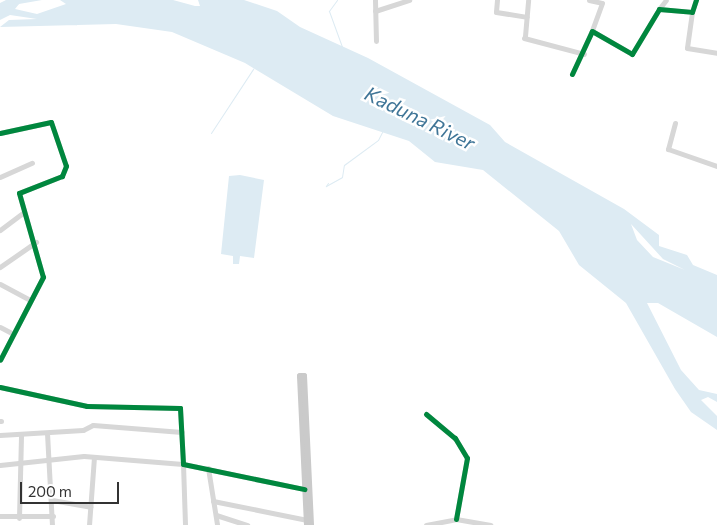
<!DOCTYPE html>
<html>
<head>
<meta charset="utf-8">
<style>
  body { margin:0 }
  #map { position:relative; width:717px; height:525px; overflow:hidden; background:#fff; font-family:Commissioner,sans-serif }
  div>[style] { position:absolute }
  .water>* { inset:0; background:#ddebf3 }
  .stream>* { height:1px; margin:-0.5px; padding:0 0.5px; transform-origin:0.5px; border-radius:0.5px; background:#ddebf3 }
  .minor>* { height:5px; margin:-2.5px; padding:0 2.5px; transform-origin:2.5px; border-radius:2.5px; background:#d7d7d7 }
  .major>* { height:6px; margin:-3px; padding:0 3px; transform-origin:3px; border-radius:3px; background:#cacaca }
  .cycleway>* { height:5px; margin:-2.5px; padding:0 2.5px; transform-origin:2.5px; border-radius:2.5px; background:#00873e }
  span { translate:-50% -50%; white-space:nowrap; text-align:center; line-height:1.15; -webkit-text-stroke:5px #fff; paint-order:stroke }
  .water-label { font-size:20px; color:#3f7597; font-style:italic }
  .scale { position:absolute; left:20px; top:482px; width:99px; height:22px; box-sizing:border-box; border:2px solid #333; border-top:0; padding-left:6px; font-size:15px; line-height:18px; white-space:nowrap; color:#333; -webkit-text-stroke:4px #fff; paint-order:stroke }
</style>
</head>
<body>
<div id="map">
  <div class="water">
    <i style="clip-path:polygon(evenodd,6px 0,42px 0,19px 4px,15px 9px,37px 14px,66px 4px,60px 0,173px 0,195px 6px,200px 6px,198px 0,244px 0,277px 11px,300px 27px,368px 58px,490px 125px,505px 142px,624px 209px,659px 235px,659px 246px,687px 255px,693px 265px,717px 275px,717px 337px,658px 303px,647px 303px,681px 370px,699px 390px,717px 394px,717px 402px,708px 397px,701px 400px,717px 416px,717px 430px,691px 412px,675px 389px,626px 303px,579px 265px,559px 231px,483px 170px,435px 162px,409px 141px,333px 116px,245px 63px,172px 32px,116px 24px,0 27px,9px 20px,37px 19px,10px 15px,0 20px,0 3px,6px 0,631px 224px,663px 259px,685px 270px,653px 257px,637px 240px,631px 224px)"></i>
    <i style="clip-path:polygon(240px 175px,264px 180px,254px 258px,240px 256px,239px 264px,233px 264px,233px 256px,221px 254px,229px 176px)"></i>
  </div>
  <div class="stream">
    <i style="left:337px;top:0;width:14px;rotate:126deg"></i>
    <i style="left:329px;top:11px;width:38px;rotate:70deg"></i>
    <i style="left:211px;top:133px;width:77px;rotate:-56.7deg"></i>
    <i style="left:328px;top:183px;width:4px;rotate:124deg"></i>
    <i style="left:326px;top:186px;width:18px;rotate:-29deg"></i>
    <i style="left:342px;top:177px;width:12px;rotate:-81deg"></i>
    <i style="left:344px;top:165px;width:42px;rotate:-36.3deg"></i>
    <i style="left:378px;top:140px;width:11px;rotate:-63deg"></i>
  </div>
  <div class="minor">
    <i style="left:375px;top:0;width:41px;rotate:88.6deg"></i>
    <i style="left:497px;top:0;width:12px;rotate:95deg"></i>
    <i style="left:496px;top:12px;width:31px;rotate:9deg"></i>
    <i style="left:589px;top:0;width:13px;rotate:13deg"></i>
    <i style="left:602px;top:3px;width:30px;rotate:110deg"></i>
    <i style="left:659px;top:9px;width:11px;rotate:-52deg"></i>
    <i style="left:375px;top:11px;width:36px;rotate:-18deg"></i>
    <i style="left:692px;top:12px;width:36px;rotate:98deg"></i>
    <i style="left:687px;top:48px;width:30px;rotate:9deg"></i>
    <i style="left:525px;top:36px;width:36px;rotate:-85deg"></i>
    <i style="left:524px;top:38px;width:62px;rotate:14.9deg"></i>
    <i style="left:572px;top:74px;width:47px;rotate:-65.1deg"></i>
    <i style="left:592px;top:31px;width:46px;rotate:29.9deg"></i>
    <i style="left:632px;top:54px;width:52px;rotate:-59deg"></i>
    <i style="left:659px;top:9px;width:33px;rotate:5deg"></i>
    <i style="left:692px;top:12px;width:13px;rotate:-72deg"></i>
    <i style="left:675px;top:123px;width:27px;rotate:105deg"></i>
    <i style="left:668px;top:149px;width:52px;rotate:19.1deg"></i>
    <i style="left:0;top:133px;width:52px;rotate:-12.2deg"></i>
    <i style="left:51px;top:122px;width:46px;rotate:71.2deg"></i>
    <i style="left:66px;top:166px;width:11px;rotate:112deg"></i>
    <i style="left:62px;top:176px;width:46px;rotate:158.4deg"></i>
    <i style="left:19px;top:193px;width:87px;rotate:74.1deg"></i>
    <i style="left:43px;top:277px;width:93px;rotate:117.4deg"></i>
    <i style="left:0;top:177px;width:35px;rotate:-24deg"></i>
    <i style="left:0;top:230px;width:30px;rotate:-37deg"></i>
    <i style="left:0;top:267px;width:44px;rotate:-34.8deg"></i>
    <i style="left:0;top:284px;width:34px;rotate:28deg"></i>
    <i style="left:0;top:327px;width:13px;rotate:27deg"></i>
    <i style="left:0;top:387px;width:89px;rotate:12.3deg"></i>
    <i style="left:87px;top:406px;width:93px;rotate:1.2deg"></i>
    <i style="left:180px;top:408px;width:56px;rotate:86.9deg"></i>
    <i style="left:183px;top:464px;width:124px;rotate:11.7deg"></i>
    <i style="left:426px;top:414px;width:38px;rotate:40deg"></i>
    <i style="left:455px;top:438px;width:23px;rotate:59deg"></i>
    <i style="left:467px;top:458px;width:62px;rotate:100.2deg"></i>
    <i style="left:0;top:421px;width:1px"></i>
    <i style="left:47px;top:433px;width:92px;rotate:86.9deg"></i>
    <i style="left:0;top:435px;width:83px;rotate:-3.4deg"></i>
    <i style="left:83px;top:430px;width:11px;rotate:-27deg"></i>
    <i style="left:93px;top:425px;width:89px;rotate:4.5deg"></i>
    <i style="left:0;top:465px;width:84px;rotate:-6.1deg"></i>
    <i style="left:84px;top:456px;width:99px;rotate:4.6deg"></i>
    <i style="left:183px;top:464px;width:61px;rotate:88.1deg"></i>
    <i style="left:208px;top:468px;width:57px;rotate:80.9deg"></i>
    <i style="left:52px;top:500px;width:39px;rotate:10deg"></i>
    <i style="left:213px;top:501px;width:96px;rotate:11.4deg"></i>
    <i style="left:216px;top:515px;width:33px;rotate:18deg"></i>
    <i style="left:0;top:516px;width:53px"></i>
    <i style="left:19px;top:518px;width:82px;rotate:-88.6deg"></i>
    <i style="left:89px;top:525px;width:68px;rotate:-85.8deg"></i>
    <i style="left:426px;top:525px;width:31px;rotate:-11deg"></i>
    <i style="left:456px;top:519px;width:35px;rotate:10deg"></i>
  </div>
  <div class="major">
    <i style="left:307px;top:525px;width:149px;rotate:-92.7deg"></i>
    <i style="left:300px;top:376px;width:4px"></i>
    <i style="left:304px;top:376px;width:149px;rotate:87.3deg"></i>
  </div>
  <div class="cycleway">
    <i style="left:572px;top:74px;width:47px;rotate:-65.1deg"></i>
    <i style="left:592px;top:31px;width:46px;rotate:29.9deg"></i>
    <i style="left:632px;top:54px;width:52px;rotate:-59deg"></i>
    <i style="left:659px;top:9px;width:33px;rotate:5deg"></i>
    <i style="left:692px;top:12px;width:13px;rotate:-72deg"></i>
    <i style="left:0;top:133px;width:52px;rotate:-12.2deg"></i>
    <i style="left:51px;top:122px;width:46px;rotate:71.2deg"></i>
    <i style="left:66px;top:166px;width:11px;rotate:112deg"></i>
    <i style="left:62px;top:176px;width:46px;rotate:158.4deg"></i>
    <i style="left:19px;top:193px;width:87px;rotate:74.1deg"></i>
    <i style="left:43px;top:277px;width:93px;rotate:117.4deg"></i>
    <i style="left:0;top:387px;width:89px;rotate:12.3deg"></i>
    <i style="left:87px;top:406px;width:93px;rotate:1.2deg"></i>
    <i style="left:180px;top:408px;width:56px;rotate:86.9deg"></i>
    <i style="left:183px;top:464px;width:124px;rotate:11.7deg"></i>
    <i style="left:426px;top:414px;width:38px;rotate:40deg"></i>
    <i style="left:455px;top:438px;width:23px;rotate:59deg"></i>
    <i style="left:467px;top:458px;width:62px;rotate:100.2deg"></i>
  </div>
  <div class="water-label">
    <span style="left:420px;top:118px;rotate:26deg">Kaduna River</span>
  </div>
  <div class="scale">200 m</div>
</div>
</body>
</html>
